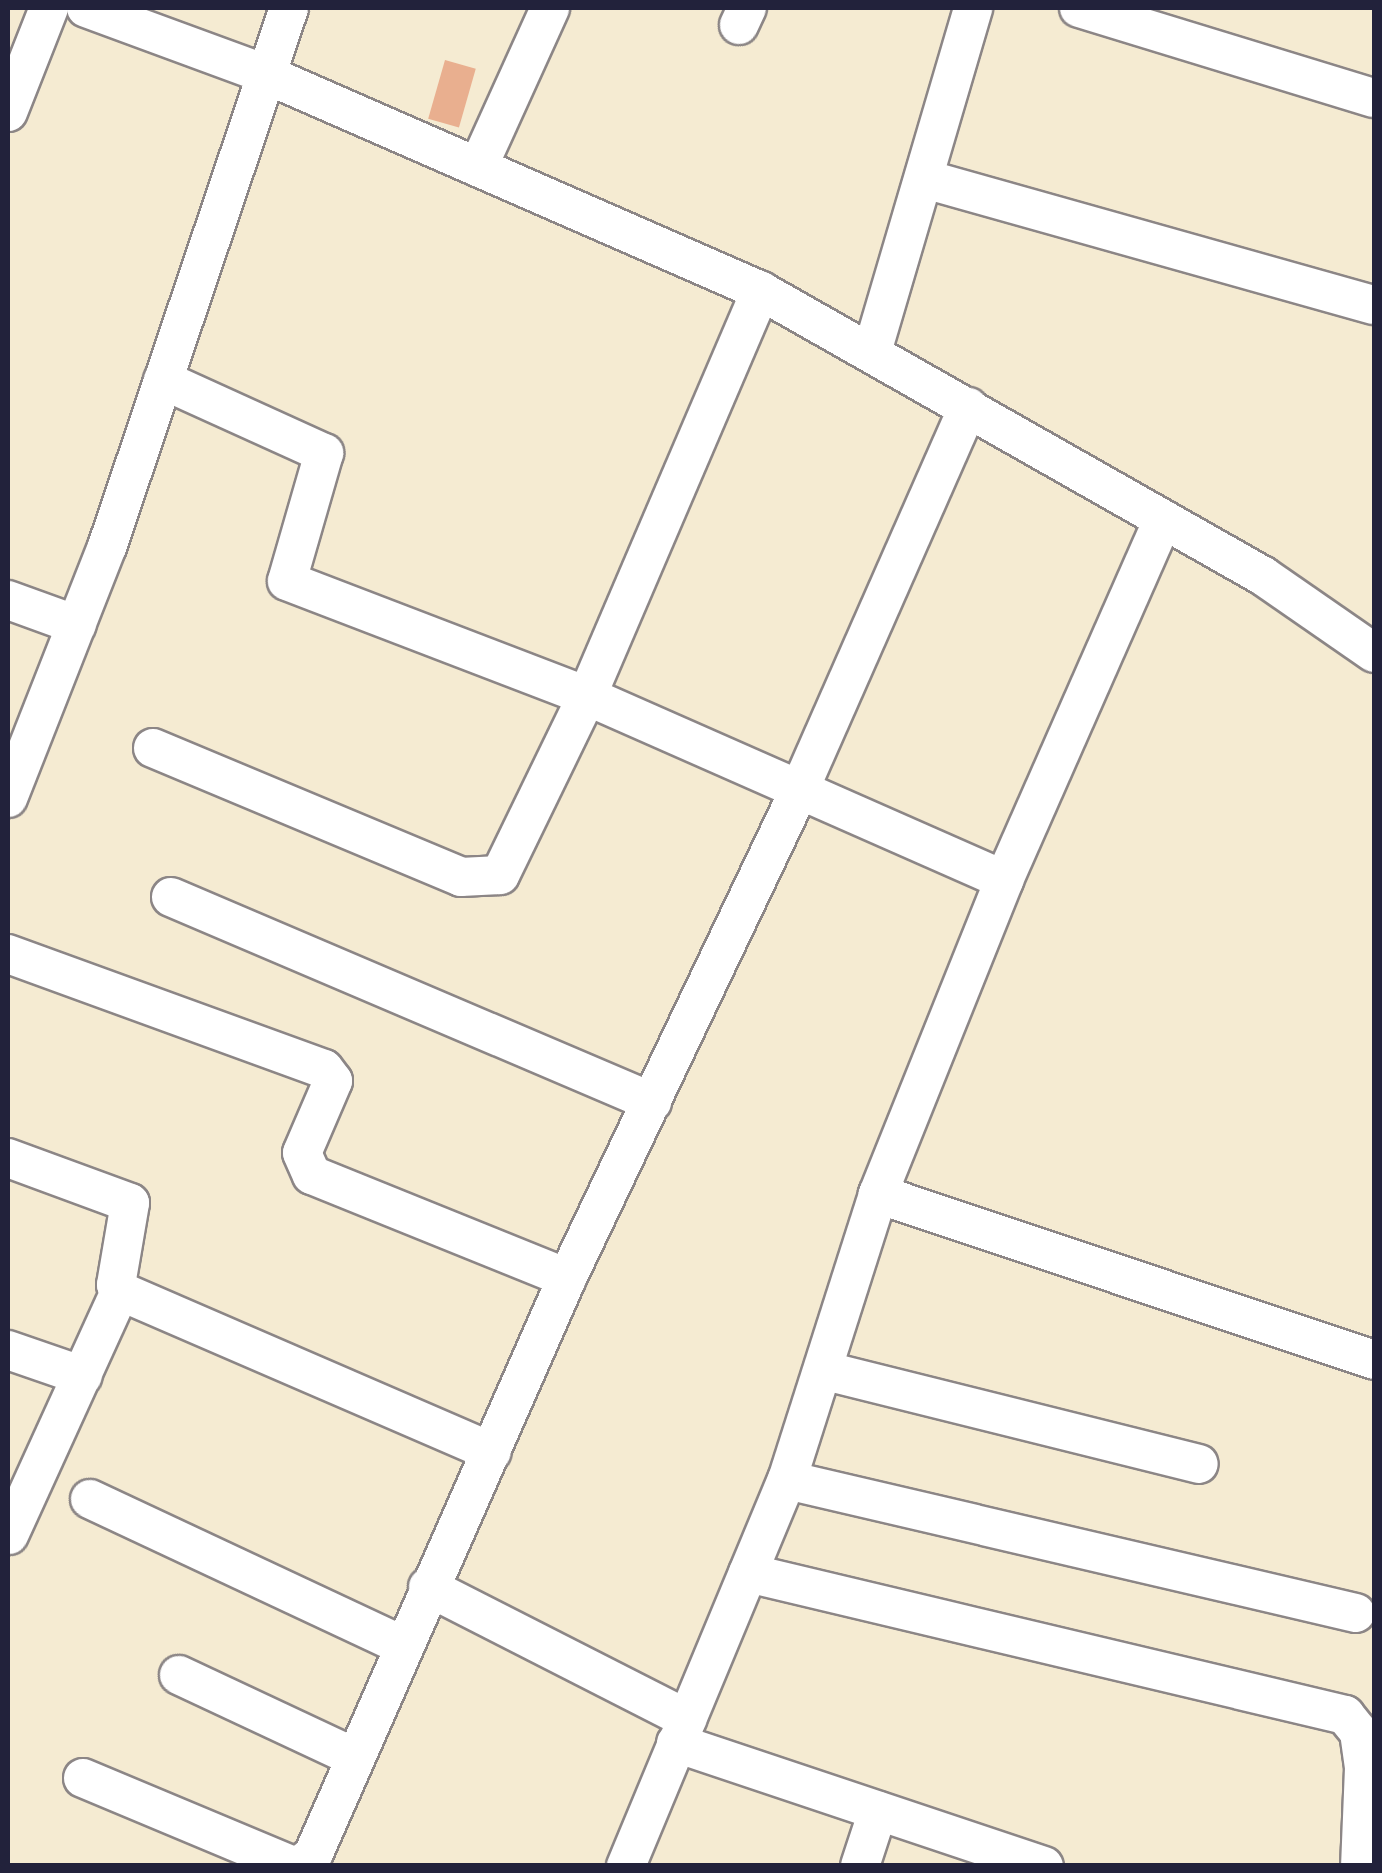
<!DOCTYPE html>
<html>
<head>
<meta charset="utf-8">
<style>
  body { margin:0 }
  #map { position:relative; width:1382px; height:1873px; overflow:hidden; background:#f5ebd2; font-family:Sriracha,sans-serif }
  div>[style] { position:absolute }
  .building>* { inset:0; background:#e9af8f; transform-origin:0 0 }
  .roads { filter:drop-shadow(2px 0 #8c8686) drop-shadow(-2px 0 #8c8686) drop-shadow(0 2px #8c8686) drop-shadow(0 -2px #8c8686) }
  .street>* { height:38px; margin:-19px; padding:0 19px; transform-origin:19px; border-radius:19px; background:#fff }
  span { translate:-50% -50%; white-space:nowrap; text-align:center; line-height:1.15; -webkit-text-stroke:9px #fcf5e5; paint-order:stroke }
  .frame { position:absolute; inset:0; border:10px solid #22223b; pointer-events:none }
</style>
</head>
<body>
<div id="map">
  <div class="building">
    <i style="left:445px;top:60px;width:32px;height:61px;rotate:16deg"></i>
  </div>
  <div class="roads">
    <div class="street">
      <i style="left:86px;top:8px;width:191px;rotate:20.2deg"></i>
      <i style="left:265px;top:74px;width:541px;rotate:23.63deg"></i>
      <i style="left:761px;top:291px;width:577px;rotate:29.58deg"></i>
      <i style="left:1263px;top:576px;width:135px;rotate:34.7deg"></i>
      <i style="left:1079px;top:8px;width:308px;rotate:17deg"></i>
      <i style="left:739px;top:25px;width:19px;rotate:-65deg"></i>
      <i style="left:8px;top:112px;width:112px;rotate:-68.5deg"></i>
      <i style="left:478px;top:167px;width:175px;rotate:-65.6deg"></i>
      <i style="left:925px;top:179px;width:466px;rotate:15.7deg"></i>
      <i style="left:872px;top:352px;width:359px;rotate:-73.6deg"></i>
      <i style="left:163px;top:380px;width:177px;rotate:24.4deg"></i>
      <i style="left:324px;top:453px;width:133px;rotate:106.1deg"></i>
      <i style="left:287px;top:581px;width:321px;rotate:21deg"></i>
      <i style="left:587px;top:696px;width:456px;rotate:23.8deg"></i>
      <i style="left:8px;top:600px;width:73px;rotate:19.9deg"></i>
      <i style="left:153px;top:748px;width:334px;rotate:22.7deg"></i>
      <i style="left:461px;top:877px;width:39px;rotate:-3deg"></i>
      <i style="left:500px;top:875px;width:199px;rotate:-64.1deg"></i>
      <i style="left:587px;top:696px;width:441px;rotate:-66.8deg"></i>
      <i style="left:8px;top:798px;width:270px;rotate:-68.5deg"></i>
      <i style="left:107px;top:547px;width:569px;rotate:-71.34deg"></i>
      <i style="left:171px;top:897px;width:523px;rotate:23.08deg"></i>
      <i style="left:8px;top:954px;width:336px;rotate:20deg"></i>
      <i style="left:324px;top:1069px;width:15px;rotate:53deg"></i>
      <i style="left:333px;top:1081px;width:78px;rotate:113.3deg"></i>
      <i style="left:302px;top:1153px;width:24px;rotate:66deg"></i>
      <i style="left:312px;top:1175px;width:275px;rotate:22deg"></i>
      <i style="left:8px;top:1158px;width:130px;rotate:20.2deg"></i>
      <i style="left:130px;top:1203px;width:83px;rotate:99.7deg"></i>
      <i style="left:116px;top:1285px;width:7px;rotate:56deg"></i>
      <i style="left:120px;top:1291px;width:405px;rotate:23.4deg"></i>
      <i style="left:878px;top:1194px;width:523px;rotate:18.5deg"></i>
      <i style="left:8px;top:1350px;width:79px;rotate:19.1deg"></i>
      <i style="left:826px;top:1371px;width:384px;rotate:14deg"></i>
      <i style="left:787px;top:1480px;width:584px;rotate:13.16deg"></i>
      <i style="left:90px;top:1499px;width:344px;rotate:25.1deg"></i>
      <i style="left:9px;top:1535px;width:268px;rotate:-65.5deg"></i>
      <i style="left:748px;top:1573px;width:614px;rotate:13.38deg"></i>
      <i style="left:1345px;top:1715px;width:22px;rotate:51deg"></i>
      <i style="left:1359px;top:1732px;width:36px;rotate:82deg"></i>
      <i style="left:1364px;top:1768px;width:98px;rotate:92.3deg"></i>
      <i style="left:428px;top:1587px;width:291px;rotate:27deg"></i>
      <i style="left:179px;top:1675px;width:191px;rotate:25.1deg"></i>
      <i style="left:676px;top:1743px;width:388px;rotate:18.5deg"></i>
      <i style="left:83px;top:1778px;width:228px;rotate:22.7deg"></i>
      <i style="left:299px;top:1866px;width:18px;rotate:-38deg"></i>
      <i style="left:313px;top:1855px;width:630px;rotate:-66.24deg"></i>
      <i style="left:567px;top:1278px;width:537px;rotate:-64.53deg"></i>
      <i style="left:798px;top:793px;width:422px;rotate:-66.2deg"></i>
      <i style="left:626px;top:1866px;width:418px;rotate:-67.4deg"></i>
      <i style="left:787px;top:1480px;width:300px;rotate:-72.3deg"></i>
      <i style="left:878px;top:1194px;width:338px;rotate:-68.1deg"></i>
      <i style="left:1004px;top:880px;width:394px;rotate:-66.2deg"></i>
      <i style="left:860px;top:1866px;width:58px;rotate:-71.9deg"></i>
    </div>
  </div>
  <div class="frame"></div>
</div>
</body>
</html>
